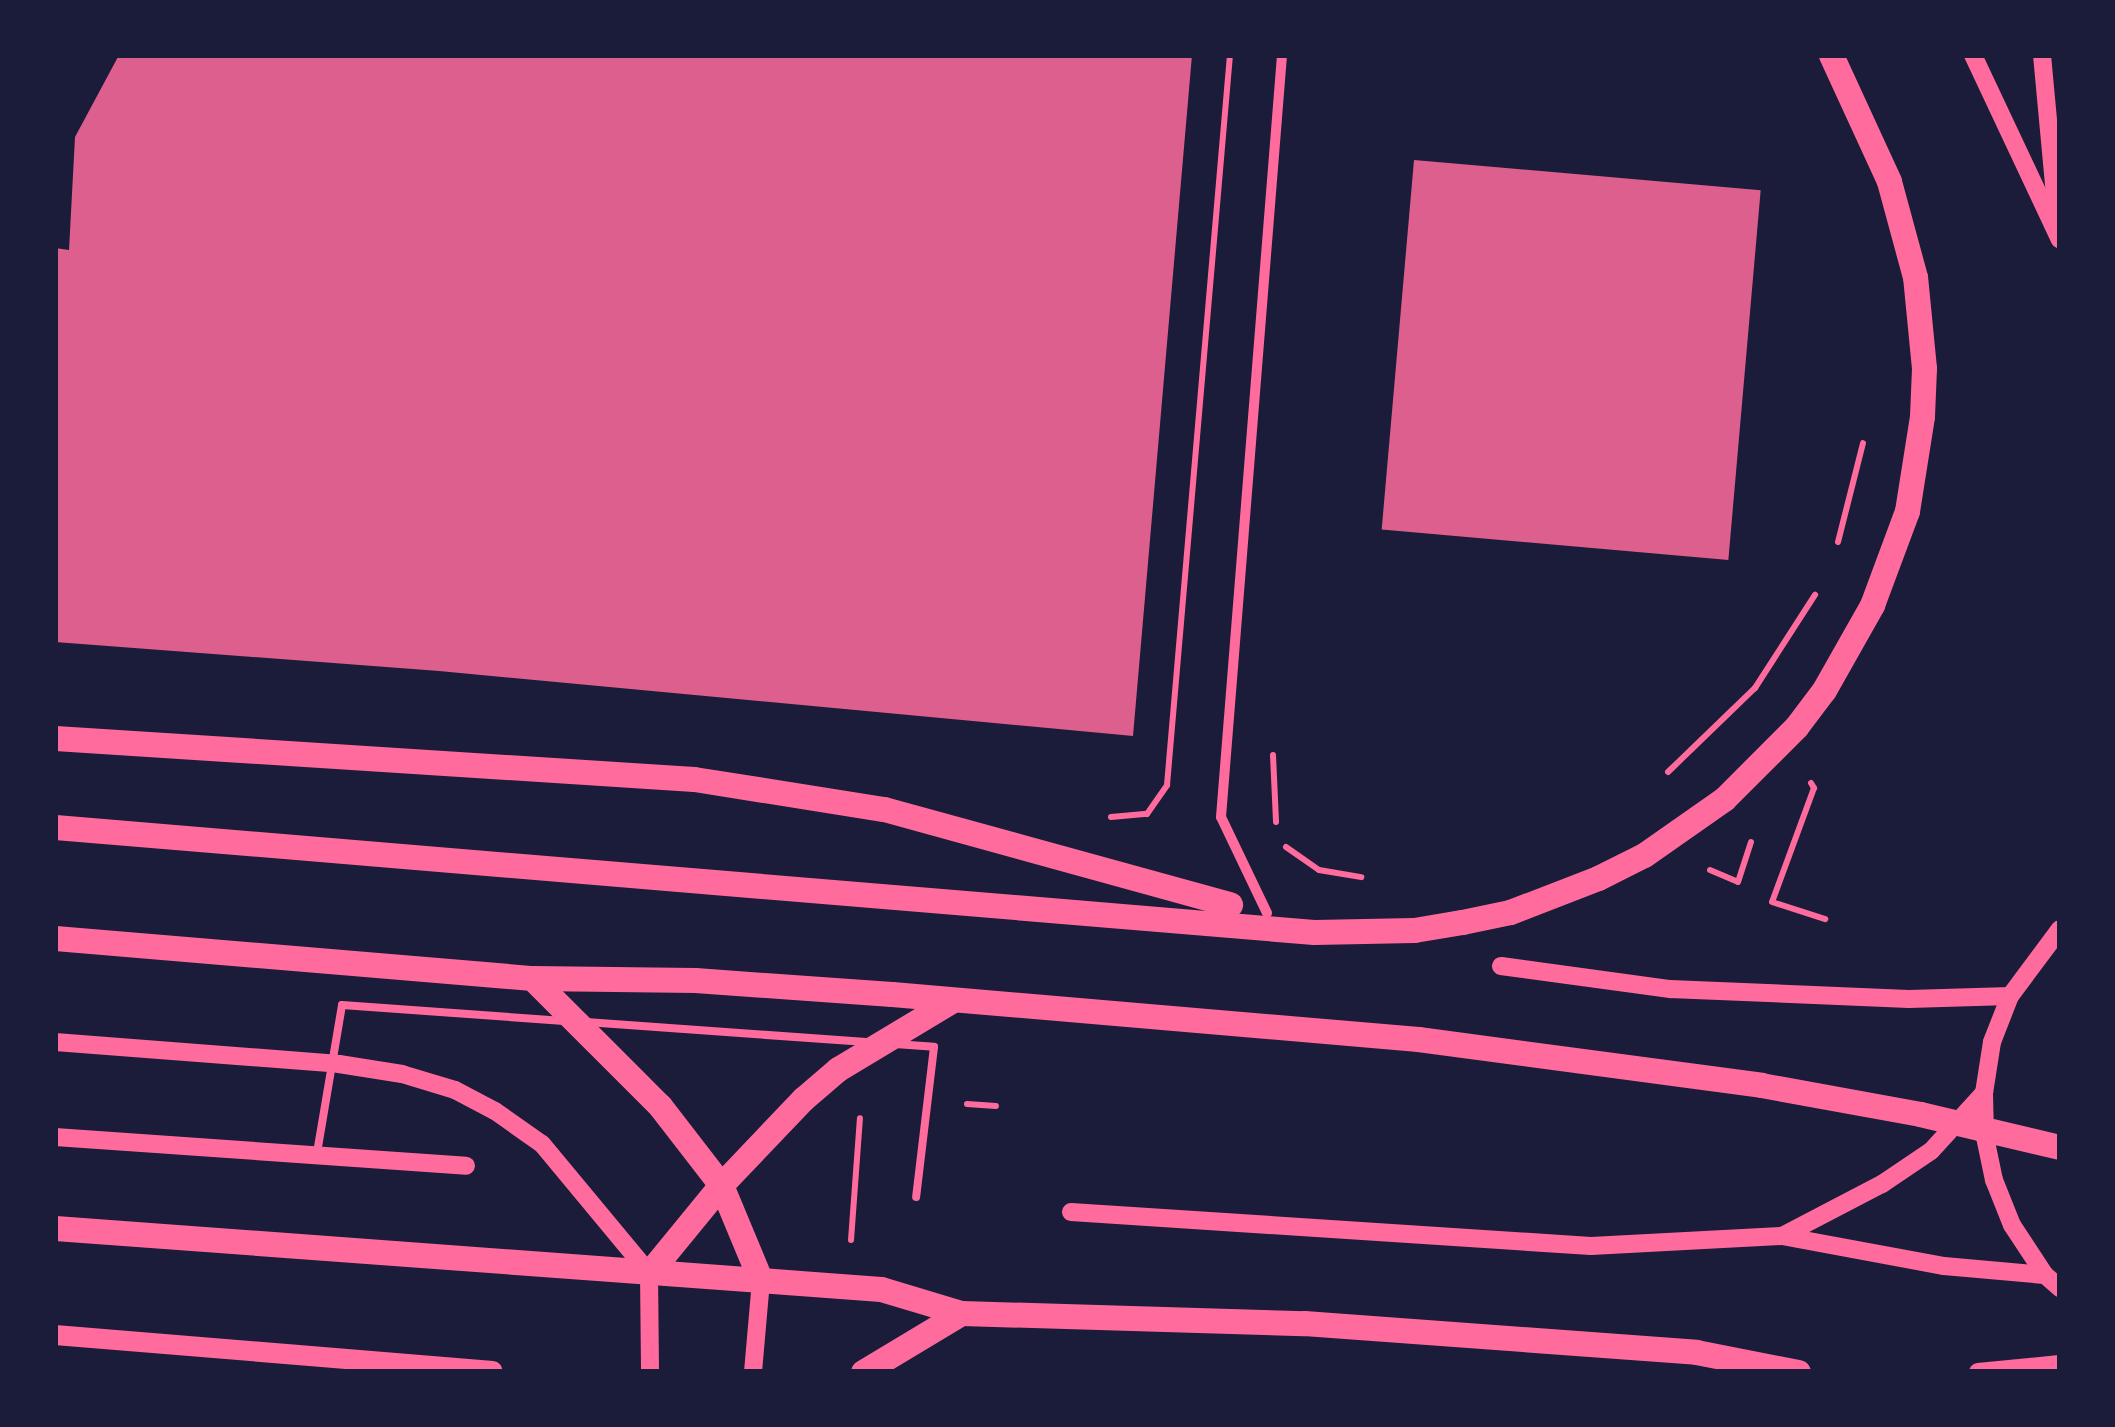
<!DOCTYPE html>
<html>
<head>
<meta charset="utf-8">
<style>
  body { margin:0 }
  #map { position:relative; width:2115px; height:1427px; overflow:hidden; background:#1b1b3a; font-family:"Roboto Condensed",sans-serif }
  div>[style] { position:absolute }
  .building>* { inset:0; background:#dd5f8e; transform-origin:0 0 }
  .path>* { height:6px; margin:-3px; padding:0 3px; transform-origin:3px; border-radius:3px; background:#ff6b9d }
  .service>* { height:8px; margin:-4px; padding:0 4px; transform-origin:4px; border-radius:4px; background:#ff6b9d }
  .minor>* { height:10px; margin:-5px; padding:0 5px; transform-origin:5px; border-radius:5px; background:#ff6b9d }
  .tertiary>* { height:18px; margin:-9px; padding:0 9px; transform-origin:9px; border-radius:9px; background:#ff6b9d }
  .secondary>* { height:20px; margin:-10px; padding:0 10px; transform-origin:10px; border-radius:10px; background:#ff6b9d }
  .primary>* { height:25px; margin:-12.5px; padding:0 12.5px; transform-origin:12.5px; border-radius:12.5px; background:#ff6b9d }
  span { translate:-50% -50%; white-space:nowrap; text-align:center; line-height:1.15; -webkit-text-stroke:10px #1b1b3a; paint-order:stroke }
  .frame { position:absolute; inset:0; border:58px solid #1b1b3a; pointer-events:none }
</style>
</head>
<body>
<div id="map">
  <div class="building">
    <i style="clip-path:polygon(119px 55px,1192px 55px,1133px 736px,439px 671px,55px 642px,55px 248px,69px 250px,75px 137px)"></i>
    <i style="left:1414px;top:160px;width:348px;height:371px;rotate:5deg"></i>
  </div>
  <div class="path">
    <i style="left:1838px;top:542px;width:102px;rotate:-75.8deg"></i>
    <i style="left:1273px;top:755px;width:67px;rotate:87.4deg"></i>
    <i style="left:1668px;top:772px;width:121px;rotate:-44deg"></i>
    <i style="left:1755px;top:688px;width:111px;rotate:-57.2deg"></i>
    <i style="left:1811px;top:783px;width:6px;rotate:59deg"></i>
    <i style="left:1814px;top:788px;width:121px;rotate:110.2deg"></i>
    <i style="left:1772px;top:902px;width:56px;rotate:17.8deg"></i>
    <i style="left:1111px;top:817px;width:36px;rotate:-5deg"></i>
    <i style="left:1147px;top:814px;width:35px;rotate:-55deg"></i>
    <i style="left:1167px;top:785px;width:733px;rotate:-85.07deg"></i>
    <i style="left:1286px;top:847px;width:40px;rotate:34.9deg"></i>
    <i style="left:1319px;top:870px;width:43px;rotate:9.5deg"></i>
    <i style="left:1710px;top:870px;width:30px;rotate:23deg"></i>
    <i style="left:1738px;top:882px;width:42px;rotate:-72deg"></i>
    <i style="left:967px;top:1104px;width:29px;rotate:4deg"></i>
    <i style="left:851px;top:1240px;width:122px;rotate:-85.8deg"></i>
  </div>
  <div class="service">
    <i style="left:586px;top:1022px;width:281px;rotate:4.1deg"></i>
    <i style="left:895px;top:1044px;width:39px;rotate:4deg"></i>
    <i style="left:934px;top:1047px;width:151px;rotate:96.8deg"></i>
    <i style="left:317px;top:1153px;width:150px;rotate:-80.4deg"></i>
    <i style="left:342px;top:1005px;width:226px;rotate:4.1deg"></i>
  </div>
  <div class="minor">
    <i style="left:1267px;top:913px;width:106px;rotate:-115.6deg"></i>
    <i style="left:1221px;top:817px;width:764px;rotate:-85.42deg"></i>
  </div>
  <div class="tertiary">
    <i style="left:1973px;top:55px;width:204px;rotate:64.8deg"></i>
    <i style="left:2042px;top:55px;width:164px;rotate:84.7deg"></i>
    <i style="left:2060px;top:929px;width:84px;rotate:126.7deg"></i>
    <i style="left:2010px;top:996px;width:49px;rotate:111.4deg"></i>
    <i style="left:1992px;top:1042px;width:52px;rotate:98.9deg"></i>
    <i style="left:1984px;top:1093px;width:44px;rotate:88.7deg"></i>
    <i style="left:1985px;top:1137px;width:44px;rotate:78.2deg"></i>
    <i style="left:1994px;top:1180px;width:48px;rotate:68.2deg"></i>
    <i style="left:2012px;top:1225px;width:60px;rotate:56.6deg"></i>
    <i style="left:2045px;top:1275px;width:20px;rotate:41deg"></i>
    <i style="left:1501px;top:966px;width:171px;rotate:7.8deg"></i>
    <i style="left:1670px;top:989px;width:239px;rotate:2.4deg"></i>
    <i style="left:1909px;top:999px;width:101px;rotate:-1.7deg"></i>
    <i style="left:55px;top:1042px;width:285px;rotate:4.4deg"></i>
    <i style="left:339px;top:1064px;width:64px;rotate:9deg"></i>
    <i style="left:402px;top:1074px;width:55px;rotate:16.8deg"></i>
    <i style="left:455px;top:1090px;width:45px;rotate:27.7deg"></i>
    <i style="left:495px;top:1111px;width:57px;rotate:35.1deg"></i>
    <i style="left:542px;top:1144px;width:168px;rotate:50.3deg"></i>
    <i style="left:649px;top:1273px;width:99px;rotate:89.4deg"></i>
    <i style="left:55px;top:1137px;width:412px;rotate:4deg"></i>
    <i style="left:1071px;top:1212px;width:521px;rotate:3.74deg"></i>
    <i style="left:1591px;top:1246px;width:191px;rotate:-3deg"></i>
    <i style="left:1782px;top:1236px;width:165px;rotate:10.5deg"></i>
    <i style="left:1944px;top:1266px;width:101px;rotate:5.1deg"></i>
    <i style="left:1782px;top:1236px;width:113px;rotate:-27.5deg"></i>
    <i style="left:1882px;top:1184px;width:59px;rotate:-34deg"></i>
    <i style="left:1931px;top:1151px;width:79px;rotate:-47.6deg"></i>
    <i style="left:753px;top:1372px;width:91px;rotate:-85deg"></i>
    <i style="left:1978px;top:1372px;width:82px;rotate:-5.6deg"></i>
  </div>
  <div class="secondary">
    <i style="left:55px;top:1335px;width:439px;rotate:4.7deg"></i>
  </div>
  <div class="primary">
    <i style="left:55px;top:738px;width:640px;rotate:3.67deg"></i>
    <i style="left:694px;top:779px;width:192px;rotate:9deg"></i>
    <i style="left:884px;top:809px;width:359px;rotate:15.4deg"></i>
    <i style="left:55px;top:827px;width:1263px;rotate:4.77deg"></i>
    <i style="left:1314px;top:932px;width:100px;rotate:-1.1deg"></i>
    <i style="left:1414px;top:930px;width:49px;rotate:-9.5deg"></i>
    <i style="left:1462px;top:922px;width:49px;rotate:-11.8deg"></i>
    <i style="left:1510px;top:912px;width:94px;rotate:-21.1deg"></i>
    <i style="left:1598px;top:878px;width:51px;rotate:-26.6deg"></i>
    <i style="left:1644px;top:855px;width:98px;rotate:-35deg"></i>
    <i style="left:1724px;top:799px;width:102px;rotate:-45deg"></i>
    <i style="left:1796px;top:727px;width:46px;rotate:-52.9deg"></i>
    <i style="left:1824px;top:690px;width:98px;rotate:-60.5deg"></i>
    <i style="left:1872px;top:605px;width:100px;rotate:-69.6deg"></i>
    <i style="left:1907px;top:511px;width:96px;rotate:-81deg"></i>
    <i style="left:1922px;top:416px;width:48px;rotate:-87.6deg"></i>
    <i style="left:1924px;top:368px;width:91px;rotate:-95.6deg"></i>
    <i style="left:1915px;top:277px;width:99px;rotate:-105.2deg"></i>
    <i style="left:1889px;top:181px;width:139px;rotate:-114.7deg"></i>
    <i style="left:55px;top:938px;width:479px;rotate:4.8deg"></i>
    <i style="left:532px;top:978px;width:163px;rotate:0.7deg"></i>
    <i style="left:695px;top:980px;width:197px;rotate:4.1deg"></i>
    <i style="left:892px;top:994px;width:528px;rotate:4.89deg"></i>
    <i style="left:1418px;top:1039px;width:346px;rotate:7.6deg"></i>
    <i style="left:1761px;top:1085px;width:162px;rotate:10.3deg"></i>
    <i style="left:1920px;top:1114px;width:144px;rotate:13.3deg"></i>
    <i style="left:532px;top:978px;width:181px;rotate:45deg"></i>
    <i style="left:660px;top:1106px;width:100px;rotate:52.3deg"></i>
    <i style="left:721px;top:1185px;width:104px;rotate:67.4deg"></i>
    <i style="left:55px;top:1228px;width:828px;rotate:4.22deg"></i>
    <i style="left:881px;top:1289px;width:84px;rotate:16.7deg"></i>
    <i style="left:961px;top:1313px;width:343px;rotate:1.7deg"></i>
    <i style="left:1304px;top:1323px;width:393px;rotate:4.2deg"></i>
    <i style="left:1696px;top:1352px;width:104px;rotate:11.1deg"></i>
    <i style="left:649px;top:1273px;width:114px;rotate:-50.7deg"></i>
    <i style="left:721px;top:1185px;width:119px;rotate:-46.4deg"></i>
    <i style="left:803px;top:1099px;width:46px;rotate:-40.6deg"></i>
    <i style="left:838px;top:1069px;width:132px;rotate:-31deg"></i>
    <i style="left:863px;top:1372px;width:114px;rotate:-31deg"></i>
  </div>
  <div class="frame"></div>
</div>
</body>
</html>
